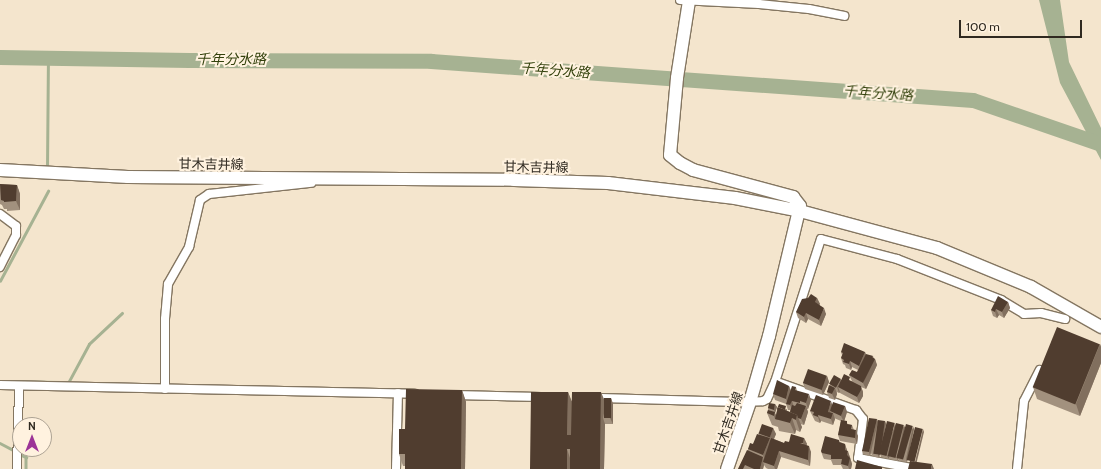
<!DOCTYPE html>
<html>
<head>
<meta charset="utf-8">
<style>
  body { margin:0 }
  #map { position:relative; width:1101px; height:469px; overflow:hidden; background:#f4e5cd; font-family:Cabin,"Noto Sans JP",sans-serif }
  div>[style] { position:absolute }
  .water>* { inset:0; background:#a6b292 }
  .stream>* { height:2.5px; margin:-1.25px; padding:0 1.25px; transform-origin:1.25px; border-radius:1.25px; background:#a6b292 }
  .river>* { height:15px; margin:-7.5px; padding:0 7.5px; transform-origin:7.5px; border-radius:7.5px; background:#a6b292 }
  .roads { filter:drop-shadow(1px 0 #847661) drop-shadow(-1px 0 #847661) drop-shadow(0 1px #847661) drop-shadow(0 -1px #847661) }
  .street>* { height:8px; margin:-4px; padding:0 4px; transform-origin:4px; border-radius:4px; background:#fff }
  .secondary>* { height:12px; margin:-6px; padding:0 6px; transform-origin:6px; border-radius:6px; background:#fff }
  .wall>* { inset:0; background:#a2917e }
  .shaded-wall>* { inset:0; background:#816f5e }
  .building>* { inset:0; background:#503d2f; transform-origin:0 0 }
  span { translate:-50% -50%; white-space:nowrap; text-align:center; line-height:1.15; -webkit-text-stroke:4px #fff2df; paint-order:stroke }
  .street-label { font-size:13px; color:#2f2920 }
  .water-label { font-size:14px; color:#33410c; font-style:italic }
  .north { position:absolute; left:12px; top:417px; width:40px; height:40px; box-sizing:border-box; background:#fff2df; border:1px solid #aca293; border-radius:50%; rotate:0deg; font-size:11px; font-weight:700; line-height:16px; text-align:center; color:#2f2920 }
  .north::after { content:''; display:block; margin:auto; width:14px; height:18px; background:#9c3497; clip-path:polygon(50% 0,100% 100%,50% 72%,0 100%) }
  .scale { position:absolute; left:959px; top:20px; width:123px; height:18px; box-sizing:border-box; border:2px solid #2f2920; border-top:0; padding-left:5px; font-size:12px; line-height:14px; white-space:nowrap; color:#2f2920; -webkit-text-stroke:3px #fff2df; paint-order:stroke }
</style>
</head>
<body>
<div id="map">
  <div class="water">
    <i style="clip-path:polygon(1039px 0,1060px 0,1069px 62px,1101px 128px,1101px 160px,1060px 83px)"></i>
  </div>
  <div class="stream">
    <i style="left:47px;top:168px;width:109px;rotate:-89.5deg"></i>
    <i style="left:0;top:281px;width:102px;rotate:-61.9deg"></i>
    <i style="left:0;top:381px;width:60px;rotate:1deg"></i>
    <i style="left:70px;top:383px;width:2px;rotate:180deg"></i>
    <i style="left:68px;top:383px;width:44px;rotate:-61.7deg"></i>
    <i style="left:89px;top:344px;width:45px;rotate:-43.2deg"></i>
    <i style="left:0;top:443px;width:17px;rotate:28deg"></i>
    <i style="left:19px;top:454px;width:8px;rotate:23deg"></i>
    <i style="left:26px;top:457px;width:12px;rotate:90deg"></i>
  </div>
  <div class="river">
    <i style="left:0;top:57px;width:189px;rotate:0.9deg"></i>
    <i style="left:189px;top:60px;width:242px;rotate:0.2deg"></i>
    <i style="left:431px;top:61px;width:543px;rotate:4.12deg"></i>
    <i style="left:973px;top:100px;width:135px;rotate:19deg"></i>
  </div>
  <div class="roads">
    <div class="street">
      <i style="left:680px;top:0;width:79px;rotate:2.9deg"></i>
      <i style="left:759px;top:4px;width:50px;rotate:5.7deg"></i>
      <i style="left:809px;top:9px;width:36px;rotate:11deg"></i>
      <i style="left:0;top:214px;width:20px;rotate:37deg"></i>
      <i style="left:16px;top:226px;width:9px;rotate:90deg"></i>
      <i style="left:16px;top:235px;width:36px;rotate:117deg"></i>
      <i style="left:780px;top:383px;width:81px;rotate:19.6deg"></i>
      <i style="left:856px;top:410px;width:11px;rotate:52deg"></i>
      <i style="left:863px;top:419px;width:39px;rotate:97deg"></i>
      <i style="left:858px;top:458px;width:60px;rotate:10.6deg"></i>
      <i style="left:0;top:385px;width:415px;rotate:1.2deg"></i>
      <i style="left:165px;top:389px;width:70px;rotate:-90deg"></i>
      <i style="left:165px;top:319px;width:35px;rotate:-85deg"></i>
      <i style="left:168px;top:284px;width:43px;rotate:-60.4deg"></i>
      <i style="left:189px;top:247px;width:48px;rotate:-76.8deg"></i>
      <i style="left:200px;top:200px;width:11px;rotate:-34deg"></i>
      <i style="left:209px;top:194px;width:103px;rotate:-6.2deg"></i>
      <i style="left:455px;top:395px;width:86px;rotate:1.3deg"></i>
      <i style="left:601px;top:398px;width:138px;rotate:1.7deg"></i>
      <i style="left:739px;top:402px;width:24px;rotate:-2deg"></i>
      <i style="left:763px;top:401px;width:4px;rotate:-27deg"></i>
      <i style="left:767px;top:399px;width:19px;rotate:-65deg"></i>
      <i style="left:775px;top:382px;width:150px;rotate:-72.2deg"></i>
      <i style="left:821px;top:239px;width:79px;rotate:14.7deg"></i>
      <i style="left:897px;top:259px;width:112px;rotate:21.5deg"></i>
      <i style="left:1001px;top:300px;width:27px;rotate:31deg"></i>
      <i style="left:1024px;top:314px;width:17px;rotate:-3deg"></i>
      <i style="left:1041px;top:313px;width:25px;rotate:14deg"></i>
      <i style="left:17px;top:469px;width:83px;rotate:-88.6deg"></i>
      <i style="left:396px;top:469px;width:76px;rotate:-88.5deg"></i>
      <i style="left:1017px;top:469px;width:68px;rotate:-84.1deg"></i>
      <i style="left:1024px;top:401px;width:35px;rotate:-63deg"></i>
    </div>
    <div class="secondary">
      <i style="left:689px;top:1px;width:78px;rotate:98.9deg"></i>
      <i style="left:677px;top:78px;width:77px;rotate:95.2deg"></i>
      <i style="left:670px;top:155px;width:13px;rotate:39deg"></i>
      <i style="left:680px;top:163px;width:15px;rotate:28deg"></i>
      <i style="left:693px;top:170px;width:104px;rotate:15.1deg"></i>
      <i style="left:793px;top:197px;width:11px;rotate:52deg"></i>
      <i style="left:800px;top:206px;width:134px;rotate:103.4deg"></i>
      <i style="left:769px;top:336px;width:69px;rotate:106.1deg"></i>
      <i style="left:750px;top:402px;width:71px;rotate:108.9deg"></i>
      <i style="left:0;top:170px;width:128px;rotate:3.1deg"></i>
      <i style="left:128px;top:177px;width:386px;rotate:0.4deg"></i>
      <i style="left:514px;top:180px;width:94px;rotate:1.8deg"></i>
      <i style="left:608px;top:183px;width:128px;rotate:6.7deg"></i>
      <i style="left:735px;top:198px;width:66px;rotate:11.3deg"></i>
      <i style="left:800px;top:211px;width:142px;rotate:15.1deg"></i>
      <i style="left:937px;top:248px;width:102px;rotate:22.5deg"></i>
      <i style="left:1031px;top:287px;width:81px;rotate:29.7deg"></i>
    </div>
  </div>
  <div class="wall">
    <i style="clip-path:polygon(0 184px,17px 185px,20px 194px,20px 210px,7px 211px,7px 209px,4px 209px,2px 205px,0 204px)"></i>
    <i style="clip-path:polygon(817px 298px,820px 304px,819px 305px,826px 314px,821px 326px,808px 319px,806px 323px,798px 318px,796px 312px)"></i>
    <i style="clip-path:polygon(1008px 302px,1010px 308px,1004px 318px,999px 315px,997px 318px,993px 316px,991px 310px)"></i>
    <i style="clip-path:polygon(1100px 344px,1101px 347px,1101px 363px,1080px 416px,1037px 399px,1033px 387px)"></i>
    <i style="clip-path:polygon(841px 352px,865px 352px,866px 355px,873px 356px,873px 358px,875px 359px,877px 365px,866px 389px,861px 387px,863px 392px,863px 396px,859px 403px,840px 393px,840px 392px,839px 393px,837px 392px,837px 394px,835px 400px,829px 398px,827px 392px,830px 386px,830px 384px,841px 380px,852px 381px,855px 383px,852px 381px,849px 375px,857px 372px,858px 370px,852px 367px,851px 370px,846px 368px,845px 365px,843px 364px,841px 358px,842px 355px)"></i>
    <i style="clip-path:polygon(827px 376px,829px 382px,823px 395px,805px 389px,803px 383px)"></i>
    <i style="clip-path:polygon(789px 386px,791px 390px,796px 387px,797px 391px,811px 400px,808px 409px,807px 409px,808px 412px,804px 425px,800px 424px,802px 427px,800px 432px,796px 430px,795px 434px,779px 431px,778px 427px,772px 425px,767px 413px,768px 410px,768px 408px,775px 404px,777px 407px,775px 413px,776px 415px,777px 410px,777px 409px,787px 409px,787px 411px,790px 412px,790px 410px,788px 410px,786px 404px,775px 400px,773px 394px)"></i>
    <i style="clip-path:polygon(462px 390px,466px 402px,465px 469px,405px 469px,405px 466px,403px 466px,399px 454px,405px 429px)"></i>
    <i style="clip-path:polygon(568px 392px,571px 401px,611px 398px,613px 404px,613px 424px,605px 424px,604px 469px,530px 469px)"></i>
    <i style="clip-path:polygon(832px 405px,845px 406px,847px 412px,844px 421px,848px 424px,852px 425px,854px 430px,858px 436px,857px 444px,840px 441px,838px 435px,841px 421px,834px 418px,835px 419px,833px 425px,821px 421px,820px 423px,815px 421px,810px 411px)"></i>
    <i style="clip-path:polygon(877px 419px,878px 422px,885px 421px,886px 424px,879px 458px,872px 456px,871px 453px,870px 456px,863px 454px,862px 451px)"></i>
    <i style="clip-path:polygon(896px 425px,914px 429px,907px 462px,899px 461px,898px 458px,898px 461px,890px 459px,889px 456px,892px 443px,889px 459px,881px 457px,880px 454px)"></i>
    <i style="clip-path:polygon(773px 428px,776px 434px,774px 439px,784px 443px,804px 438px,807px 444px,806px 445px,811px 452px,810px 466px,781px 457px,777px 469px,768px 469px,766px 468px,764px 465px,763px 469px,738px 469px,748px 450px,748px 449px,753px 444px,759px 434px,758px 433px)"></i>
    <i style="clip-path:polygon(839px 440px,840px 442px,845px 444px,847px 451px,850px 457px,852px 464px,851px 469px,843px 469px,841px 465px,833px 465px,831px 460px,824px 459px,823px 457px,821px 451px)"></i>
  </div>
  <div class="shaded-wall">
    <i style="clip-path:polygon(17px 185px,20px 194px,20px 210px,16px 201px)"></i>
    <i style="clip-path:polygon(817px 298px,820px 304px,817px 309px,815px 302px)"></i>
    <i style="clip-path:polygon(1008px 302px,1010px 308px,1004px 318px,1002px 312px)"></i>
    <i style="clip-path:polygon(824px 308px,826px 314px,821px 326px,819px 320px)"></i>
    <i style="clip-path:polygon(996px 309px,999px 315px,997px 318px,995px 312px)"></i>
    <i style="clip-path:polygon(806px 313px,808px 319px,806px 323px,804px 317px)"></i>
    <i style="clip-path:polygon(1100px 344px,1101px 347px,1101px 363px,1080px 416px,1076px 404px)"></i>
    <i style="clip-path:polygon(865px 352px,867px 358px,862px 372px,859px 366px)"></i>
    <i style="clip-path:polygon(873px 356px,874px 360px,875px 359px,877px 365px,866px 389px,863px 383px)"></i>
    <i style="clip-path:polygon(850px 361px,852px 367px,851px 370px,849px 364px)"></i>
    <i style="clip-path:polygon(827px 376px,829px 382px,823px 395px,821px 389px)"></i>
    <i style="clip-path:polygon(841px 379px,843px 385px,838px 387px,840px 392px,839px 393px,837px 387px)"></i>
    <i style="clip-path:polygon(789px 386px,791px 392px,788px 405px,786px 399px)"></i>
    <i style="clip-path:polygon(861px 386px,863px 392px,863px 396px,859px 403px,857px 397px)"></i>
    <i style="clip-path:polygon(835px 388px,837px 394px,835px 400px,832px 394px)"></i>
    <i style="clip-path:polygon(462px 390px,466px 402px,465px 469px,461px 469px)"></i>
    <i style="clip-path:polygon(568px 392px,573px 404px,572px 447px,567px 435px)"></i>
    <i style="clip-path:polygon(601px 392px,606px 404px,603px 418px,605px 424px,604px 469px,600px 469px)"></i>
    <i style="clip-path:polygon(809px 394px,811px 400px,808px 409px,806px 403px)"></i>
    <i style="clip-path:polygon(611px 398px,613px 404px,613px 424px,610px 418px)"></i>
    <i style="clip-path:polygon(792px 401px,794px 407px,793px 411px,790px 405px)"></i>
    <i style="clip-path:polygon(831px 401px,833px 407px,830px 411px,831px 414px,828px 412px)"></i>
    <i style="clip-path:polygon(775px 404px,777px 407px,775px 413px,778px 420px,775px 419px,774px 416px,775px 413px,774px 410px)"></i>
    <i style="clip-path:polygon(806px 406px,808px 412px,804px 425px,801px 419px)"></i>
    <i style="clip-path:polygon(845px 406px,847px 412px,844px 422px,841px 416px)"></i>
    <i style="clip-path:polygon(833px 413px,835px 419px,833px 425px,831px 419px)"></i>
    <i style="clip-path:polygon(797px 415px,802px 427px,800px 432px,796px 420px)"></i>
    <i style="clip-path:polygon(818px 415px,821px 421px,820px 423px,818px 417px)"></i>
    <i style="clip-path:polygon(792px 418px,796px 430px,795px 434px,790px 423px)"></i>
    <i style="clip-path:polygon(877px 419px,878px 422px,870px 456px,869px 452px)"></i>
    <i style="clip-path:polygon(885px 421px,886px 424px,879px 458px,878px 455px)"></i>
    <i style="clip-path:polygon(895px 423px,896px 426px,889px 459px,887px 456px)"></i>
    <i style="clip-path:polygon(904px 425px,905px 428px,898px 461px,897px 458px)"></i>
    <i style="clip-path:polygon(913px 426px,914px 429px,907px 462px,906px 459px)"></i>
    <i style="clip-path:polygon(773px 428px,776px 434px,772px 443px,770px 437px)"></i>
    <i style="clip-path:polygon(923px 429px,924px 432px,916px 465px,915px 462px)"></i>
    <i style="clip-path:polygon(856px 430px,858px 436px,857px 444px,855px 438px)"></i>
    <i style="clip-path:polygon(770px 438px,772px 444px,765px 461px,763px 455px)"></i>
    <i style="clip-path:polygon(804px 438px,807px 444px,805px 449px,803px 443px)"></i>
    <i style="clip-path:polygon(845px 444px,847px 450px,847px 455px,848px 451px,852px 464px,851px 469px,849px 469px,848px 466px,845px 450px)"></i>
    <i style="clip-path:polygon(809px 446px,811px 452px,810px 466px,808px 460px)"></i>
    <i style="clip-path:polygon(567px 449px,571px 461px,571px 469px,567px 469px)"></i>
    <i style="clip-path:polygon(779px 451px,781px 457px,777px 469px,775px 469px,774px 466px)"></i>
    <i style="clip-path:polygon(763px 457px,765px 463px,763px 462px,764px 465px,763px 469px,760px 469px)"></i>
    <i style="clip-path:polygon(932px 464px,934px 469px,931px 469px)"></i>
  </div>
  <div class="building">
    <i style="clip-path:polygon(0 184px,17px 185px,16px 201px,4px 202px,4px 201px,1px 200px)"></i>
    <i style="clip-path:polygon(811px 294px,817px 298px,815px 302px,824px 308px,819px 320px,806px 313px,804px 317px,796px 312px,802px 299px,808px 298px)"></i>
    <i style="clip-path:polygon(998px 296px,1008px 302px,1002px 312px,996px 309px,995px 312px,991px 310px)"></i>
    <i style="left:1057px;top:327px;width:46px;height:65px;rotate:22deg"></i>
    <i style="clip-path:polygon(844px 343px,865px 352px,859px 366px,850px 361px,849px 364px,843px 362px,844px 360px,841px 358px,843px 353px,841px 352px)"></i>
    <i style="clip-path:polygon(866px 354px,873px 356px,872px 357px,875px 359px,863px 383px,849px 375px,852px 370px,857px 372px)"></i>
    <i style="left:808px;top:369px;width:20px;height:15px;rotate:20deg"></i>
    <i style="clip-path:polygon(844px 374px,850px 377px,849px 380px,861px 386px,861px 390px,857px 397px,838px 387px)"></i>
    <i style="left:834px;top:375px;width:8px;height:10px;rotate:30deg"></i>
    <i style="clip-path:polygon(777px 380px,789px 386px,786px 399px,773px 394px)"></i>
    <i style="clip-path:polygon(829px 385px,835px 388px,832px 394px,827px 392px)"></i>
    <i style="clip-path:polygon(792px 386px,796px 387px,795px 390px,809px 394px,806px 403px,800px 401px,800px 403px,792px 401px,790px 405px,786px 404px)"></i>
    <i style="clip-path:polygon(406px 389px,462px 390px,461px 469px,405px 469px,405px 454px,399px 454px,399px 429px,405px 429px)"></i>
    <i style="clip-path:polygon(531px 392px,568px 392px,567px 435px,571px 435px,572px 392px,601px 392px,600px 469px,570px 469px,570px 449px,567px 449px,567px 469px,530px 469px)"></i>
    <i style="clip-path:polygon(816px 395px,831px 401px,828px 412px,833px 413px,831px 419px,818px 415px,818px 417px,813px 415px,814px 412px,810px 411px)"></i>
    <i style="left:604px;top:398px;width:7px;height:20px"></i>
    <i style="clip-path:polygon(833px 402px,845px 406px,841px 416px,830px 411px)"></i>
    <i style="clip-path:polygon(769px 403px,775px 404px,774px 410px,768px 408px)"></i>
    <i style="clip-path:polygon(797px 403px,806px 406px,801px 419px,798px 418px,797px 415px,790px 412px,792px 405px,795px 406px)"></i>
    <i style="clip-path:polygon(779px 404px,786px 406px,785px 410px,778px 407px,778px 410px,777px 409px)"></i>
    <i style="clip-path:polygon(778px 407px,797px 415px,796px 420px,792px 418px,790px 423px,775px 419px)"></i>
    <i style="clip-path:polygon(768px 410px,775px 412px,774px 416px,767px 413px)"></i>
    <i style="clip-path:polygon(869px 418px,877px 419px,869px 452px,862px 451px)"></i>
    <i style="clip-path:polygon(841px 420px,847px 421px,847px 424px,852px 425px,851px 429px,856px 430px,855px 438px,838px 435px)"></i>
    <i style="left:878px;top:420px;width:7px;height:34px;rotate:8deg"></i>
    <i style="left:887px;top:421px;width:8px;height:34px;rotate:14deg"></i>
    <i style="left:896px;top:423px;width:8px;height:34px;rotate:14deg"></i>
    <i style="left:762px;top:424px;width:12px;height:10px;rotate:20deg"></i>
    <i style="left:906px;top:424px;width:7px;height:35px;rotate:16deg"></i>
    <i style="left:915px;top:427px;width:8px;height:34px;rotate:14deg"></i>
    <i style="clip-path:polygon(757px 434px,770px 438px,763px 455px,748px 449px,750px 443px,753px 444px)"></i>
    <i style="clip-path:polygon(791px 434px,804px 438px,803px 443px,800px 443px,809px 446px,808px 460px,779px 451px,774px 466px,763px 462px,771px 438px,784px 443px,785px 441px,789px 442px)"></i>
    <i style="clip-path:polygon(825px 436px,839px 440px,839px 442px,845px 444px,845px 450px,848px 451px,847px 455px,850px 458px,848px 466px,841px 464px,842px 459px,831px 459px,831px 455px,822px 453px,821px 451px)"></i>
    <i style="clip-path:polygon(747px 450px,763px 457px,760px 469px,754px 469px,745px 465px,743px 469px,738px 469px)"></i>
    <i style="clip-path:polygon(857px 460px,882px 467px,882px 469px,855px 469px)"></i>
    <i style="clip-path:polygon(910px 461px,932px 464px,931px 469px,908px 469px)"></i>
  </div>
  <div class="street-label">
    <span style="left:211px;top:164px;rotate:1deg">甘木吉井線</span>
    <span style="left:536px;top:167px;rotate:1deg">甘木吉井線</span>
    <span style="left:728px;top:423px;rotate:-71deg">甘木吉井線</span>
  </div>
  <div class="water-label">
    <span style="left:231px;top:59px">千年分水路</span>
    <span style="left:555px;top:70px;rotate:4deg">千年分水路</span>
    <span style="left:878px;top:93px;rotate:4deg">千年分水路</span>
  </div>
  <div class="north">N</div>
  <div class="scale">100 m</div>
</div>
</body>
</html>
